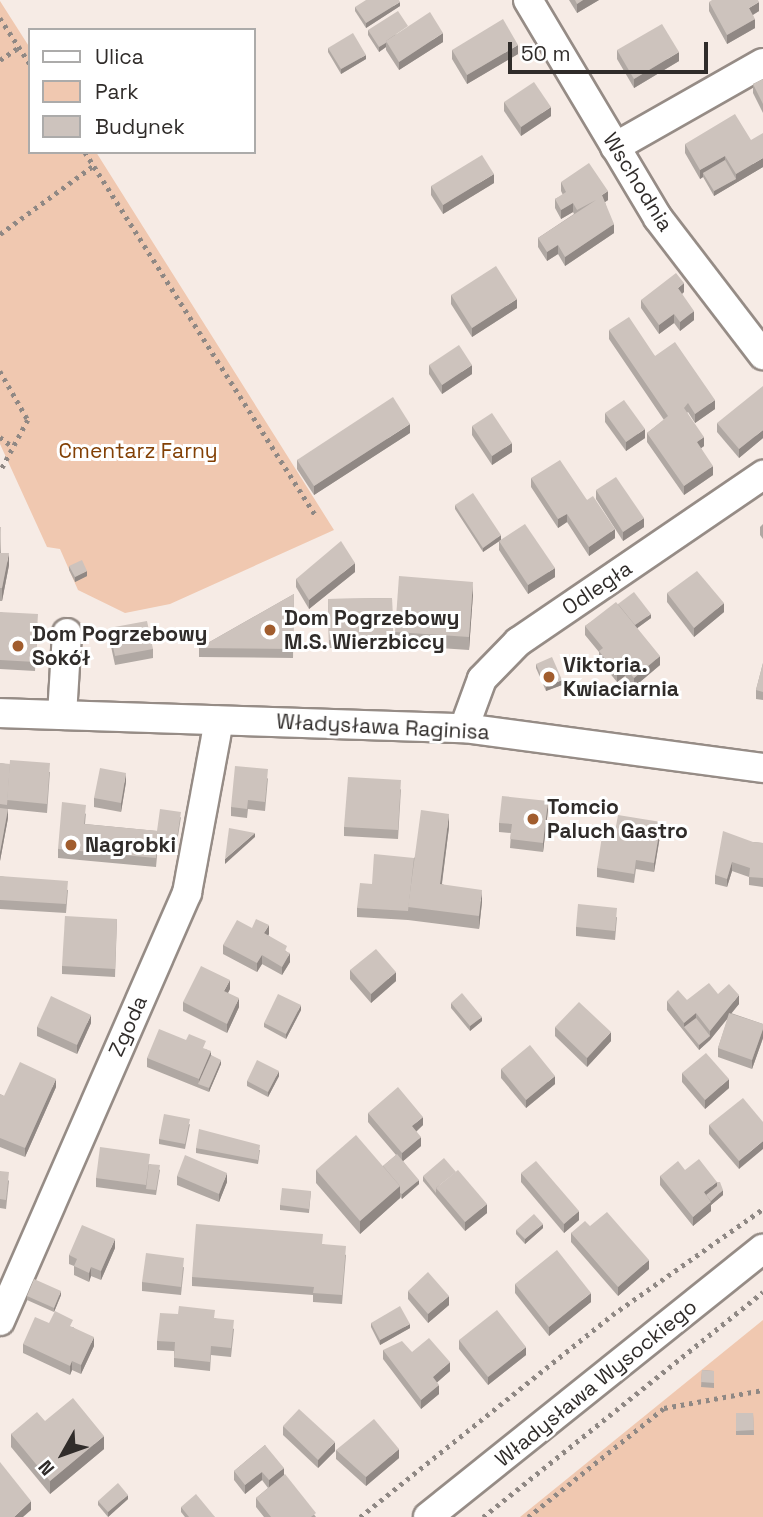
<!DOCTYPE html>
<meta charset="utf-8">
<style>
body{margin:0}
#map{position:relative;width:763px;height:1517px;overflow:hidden;background:#f6ebe5;font-family:"Space Grotesk",sans-serif}
div>[style]{position:absolute}
.green>*{inset:0;background:#f0c8b0}
.path>*{height:4.5px;margin-top:-2.25px;transform-origin:0;background:repeating-linear-gradient(90deg,#8f8884 0 3.5px,transparent 0 8.5px)}
.roads{filter:drop-shadow(2px 0 #968c86) drop-shadow(-2px 0 #968c86) drop-shadow(0 2px #968c86) drop-shadow(0 -2px #968c86)}
.minor>*{height:28px;margin:-14px;padding:0 14px;transform-origin:14px;border-radius:14px;background:#fff}
.wall>*{inset:0;background:#b0a8a3}
.shaded-wall>*{inset:0;background:#908884}
.building>*{inset:0;background:#cdc3bd}
.dots>*{width:19px;height:19px;translate:-50% -50%;box-sizing:border-box;border:4px solid #fff;border-radius:50%}
span{translate:-50% -50%;white-space:nowrap;text-align:center;line-height:1.15;-webkit-text-stroke:6px #fff;paint-order:stroke}
.street-label{font-size:21px;color:#302c2a}
.park-label{font-size:21px;color:#834005}
.poi-label{font-size:21px;color:#302c2a;font-weight:700}
.left{translate:0 -50%;text-align:left}
.legend{position:absolute;left:28px;top:28px;width:228px;height:126px;box-sizing:border-box;background:#fff;border:2px solid #acabaa;margin:0;padding:9px 12px;list-style:none;font-size:21px;color:#302c2a}
.legend li{display:flex;align-items:center;gap:14px;height:35px}
.legend b{width:35px;border:2px solid #acabaa}
.north{position:absolute;left:28px;top:1419px;width:70px;height:70px;-webkit-text-stroke:5px #fff;paint-order:stroke;rotate:230deg;font-size:19px;font-weight:700;line-height:28px;text-align:center;color:#302c2a}
.north::after{content:'';display:block;margin:auto;width:24px;height:32px;background:#302c2a;clip-path:polygon(50% 0,100% 100%,50% 72%,0 100%)}
.scale{position:absolute;left:508px;top:42px;width:200px;height:32px;box-sizing:border-box;border:4px solid #302c2a;border-top:0;padding-left:9px;font-size:21px;line-height:24px;white-space:nowrap;color:#302c2a;-webkit-text-stroke:5px #fff;paint-order:stroke}
</style>
<div id="map">
<div class="green">
<div style="clip-path:polygon(0 1px,30px 48px,30px 152px,96px 152px,334px 530px,170px 604px,125px 613px,78px 590px,60px 549px,47px 547px,0 444px)"></div>
<div style="clip-path:polygon(763px 1320px,763px 1517px,520px 1517px)"></div>
</div>
<div class="path">
<div style="left:0;top:18px;width:55px;rotate:56.9deg"></div>
<div style="left:0;top:60px;width:23px;rotate:-34deg"></div>
<div style="left:85px;top:152px;width:432px;rotate:57.6deg"></div>
<div style="left:0;top:234px;width:115px;rotate:-36.2deg"></div>
<div style="left:0;top:371px;width:56px;rotate:60.3deg"></div>
<div style="left:28px;top:420px;width:59px;rotate:118.3deg"></div>
<div style="left:0;top:437px;width:16px;rotate:38deg"></div>
<div style="left:360px;top:1517px;width:323px;rotate:-38.7deg"></div>
<div style="left:612px;top:1315px;width:184px;rotate:-35.1deg"></div>
<div style="left:483px;top:1517px;width:359px;rotate:-38.8deg"></div>
<div style="left:528px;top:1517px;width:174px;rotate:-38.7deg"></div>
<div style="left:664px;top:1408px;width:101px;rotate:-10.3deg"></div>
</div>
<div class="roads">
<div class="minor">
<div style="left:528px;top:0;width:254px;rotate:59.2deg"></div>
<div style="left:658px;top:218px;width:173px;rotate:52.5deg"></div>
<div style="left:615px;top:147px;width:170px;rotate:-29.6deg"></div>
<div style="left:0;top:713px;width:464px;rotate:1.9deg"></div>
<div style="left:464px;top:728px;width:302px;rotate:7.6deg"></div>
<div style="left:62px;top:715px;width:82px;rotate:-86.5deg"></div>
<div style="left:464px;top:728px;width:52px;rotate:-69.8deg"></div>
<div style="left:482px;top:679px;width:52px;rotate:-45.8deg"></div>
<div style="left:518px;top:642px;width:297px;rotate:-34.3deg"></div>
<div style="left:0;top:1321px;width:467px;rotate:-66.4deg"></div>
<div style="left:187px;top:893px;width:175px;rotate:-79.5deg"></div>
<div style="left:428px;top:1517px;width:429px;rotate:-38.7deg"></div>
</div>
</div>
<div class="wall">
<div style="clip-path:polygon(569px 0,599px 0,577px 13px)"></div>
<div style="clip-path:polygon(709px 2px,759px 11px,753px 15px,755px 28px,727px 44px,709px 11px)"></div>
<div style="clip-path:polygon(400px 6px,366px 28px,355px 11px,355px 7px)"></div>
<div style="clip-path:polygon(368px 30px,443px 42px,399px 70px,386px 50px,386px 47px,379px 52px,368px 35px)"></div>
<div style="clip-path:polygon(328px 48px,366px 59px,341px 74px,328px 52px)"></div>
<div style="clip-path:polygon(452px 50px,518px 54px,467px 84px,452px 59px)"></div>
<div style="clip-path:polygon(617px 50px,679px 61px,634px 88px,617px 59px)"></div>
<div style="clip-path:polygon(763px 79px,763px 113px,753px 93px,753px 84px)"></div>
<div style="clip-path:polygon(504px 102px,551px 116px,521px 136px,504px 111px)"></div>
<div style="clip-path:polygon(685px 144px,763px 167px,714px 196px,703px 177px,700px 179px,685px 153px)"></div>
<div style="clip-path:polygon(561px 182px,608px 200px,605px 202px,614px 233px,565px 266px,558px 254px,547px 261px,538px 247px,538px 238px,574px 214px,573px 212px,561px 219px,555px 208px,555px 199px,563px 195px,561px 191px)"></div>
<div style="clip-path:polygon(494px 183px,443px 214px,431px 195px,431px 186px)"></div>
<div style="clip-path:polygon(684px 292px,682px 294px,694px 320px,680px 331px,674px 323px,659px 334px,641px 308px,641px 300px)"></div>
<div style="clip-path:polygon(451px 295px,517px 308px,472px 337px,451px 304px)"></div>
<div style="clip-path:polygon(609px 330px,655px 356px,715px 409px,695px 423px,688px 412px,687px 413px,704px 446px,701px 448px,713px 475px,684px 495px,647px 442px,647px 433px,664px 420px,609px 339px)"></div>
<div style="clip-path:polygon(429px 365px,472px 374px,442px 394px,429px 374px)"></div>
<div style="clip-path:polygon(605px 413px,645px 438px,626px 451px,605px 422px)"></div>
<div style="clip-path:polygon(717px 423px,763px 438px,739px 458px,717px 432px)"></div>
<div style="clip-path:polygon(472px 426px,512px 452px,492px 465px,472px 435px)"></div>
<div style="clip-path:polygon(410px 433px,314px 495px,297px 469px,297px 460px)"></div>
<div style="clip-path:polygon(531px 478px,587px 500px,615px 538px,589px 556px,567px 522px,558px 528px,531px 487px)"></div>
<div style="clip-path:polygon(596px 490px,644px 527px,623px 541px,596px 499px)"></div>
<div style="clip-path:polygon(455px 505px,501px 540px,555px 577px,528px 594px,499px 550px,499px 541px,483px 552px,455px 509px)"></div>
<div style="clip-path:polygon(763px 524px,763px 539px,760px 535px,760px 527px)"></div>
<div style="clip-path:polygon(0 527px,1px 553px,9px 565px,2px 601px,0 601px)"></div>
<div style="clip-path:polygon(69px 566px,87px 576px,75px 582px,69px 570px)"></div>
<div style="clip-path:polygon(355px 572px,309px 609px,296px 587px,296px 579px)"></div>
<div style="clip-path:polygon(667px 593px,724px 612px,694px 637px,667px 602px)"></div>
<div style="clip-path:polygon(294px 594px,293px 658px,199px 657px,199px 648px)"></div>
<div style="clip-path:polygon(473px 594px,469px 650px,395px 645px,395px 632px)"></div>
<div style="clip-path:polygon(392px 598px,393px 647px,329px 648px,328px 599px)"></div>
<div style="clip-path:polygon(618px 604px,651px 618px,637px 628px,660px 665px,634px 687px,625px 676px,617px 682px,599px 660px,599px 652px,585px 635px,585px 626px)"></div>
<div style="clip-path:polygon(0 612px,38px 623px,35px 671px,0 669px)"></div>
<div style="clip-path:polygon(109px 628px,153px 649px,153px 658px,115px 665px,109px 637px)"></div>
<div style="clip-path:polygon(763px 663px,763px 700px,756px 699px,756px 690px)"></div>
<div style="clip-path:polygon(536px 664px,562px 685px,546px 691px,536px 668px)"></div>
<div style="clip-path:polygon(0 763px,50px 772px,47px 813px,8px 809px,8px 818px,0 861px)"></div>
<div style="clip-path:polygon(268px 778px,265px 811px,248px 809px,247px 818px,231px 816px,231px 807px)"></div>
<div style="clip-path:polygon(126px 782px,121px 812px,94px 807px,94px 798px)"></div>
<div style="clip-path:polygon(401px 789px,398px 839px,344px 836px,344px 827px)"></div>
<div style="clip-path:polygon(548px 810px,543px 852px,510px 848px,511px 833px,499px 832px,499px 823px)"></div>
<div style="clip-path:polygon(86px 813px,85px 824px,157px 831px,181px 817px,176px 849px,158px 846px,156px 867px,58px 858px,58px 849px)"></div>
<div style="clip-path:polygon(449px 827px,442px 884px,482px 902px,479px 929px,408px 920px,357px 917px,357px 908px,372px 884px,414px 858px)"></div>
<div style="clip-path:polygon(661px 830px,654px 872px,636px 869px,634px 883px,597px 877px,597px 868px,615px 832px)"></div>
<div style="clip-path:polygon(753px 842px,763px 843px,763px 887px,749px 885px,749px 877px,732px 871px,727px 887px,715px 884px,715px 875px)"></div>
<div style="clip-path:polygon(0 876px,68px 890px,66px 913px,0 909px)"></div>
<div style="clip-path:polygon(617px 917px,615px 940px,576px 936px,576px 927px)"></div>
<div style="clip-path:polygon(117px 919px,115px 977px,62px 974px,62px 966px)"></div>
<div style="clip-path:polygon(252px 928px,269px 934px,268px 935px,287px 952px,290px 962px,282px 975px,262px 964px,257px 972px,223px 954px,223px 945px)"></div>
<div style="clip-path:polygon(350px 970px,396px 981px,371px 1003px,350px 979px)"></div>
<div style="clip-path:polygon(230px 989px,228px 993px,239px 1007px,227px 1033px,183px 1011px,183px 1002px)"></div>
<div style="clip-path:polygon(718px 994px,739px 1004px,731px 1013px,763px 1024px,763px 1038px,752px 1069px,718px 1057px,718px 1048px,728px 1018px,710px 1040px,699px 1050px,667px 1010px,667px 1001px,687px 1000px)"></div>
<div style="clip-path:polygon(451px 1003px,482px 1021px,470px 1031px,451px 1008px)"></div>
<div style="clip-path:polygon(301px 1010px,286px 1039px,264px 1027px,264px 1023px)"></div>
<div style="clip-path:polygon(91px 1023px,77px 1054px,37px 1036px,37px 1027px)"></div>
<div style="clip-path:polygon(555px 1027px,611px 1041px,587px 1067px,555px 1036px)"></div>
<div style="clip-path:polygon(206px 1049px,211px 1055px,221px 1064px,209px 1092px,147px 1067px,147px 1058px)"></div>
<div style="clip-path:polygon(501px 1069px,555px 1084px,526px 1108px,501px 1078px)"></div>
<div style="clip-path:polygon(682px 1073px,729px 1088px,705px 1109px,682px 1082px)"></div>
<div style="clip-path:polygon(279px 1076px,268px 1097px,247px 1086px,247px 1081px)"></div>
<div style="clip-path:polygon(56px 1087px,25px 1157px,0 1147px,0 1094px,4px 1096px)"></div>
<div style="clip-path:polygon(368px 1113px,423px 1125px,416px 1132px,421px 1146px,403px 1161px,419px 1184px,402px 1199px,400px 1197px,400px 1198px,360px 1234px,316px 1183px,316px 1170px,383px 1166px,396px 1155px,368px 1122px)"></div>
<div style="clip-path:polygon(763px 1122px,739px 1169px,709px 1134px,709px 1125px)"></div>
<div style="clip-path:polygon(190px 1124px,185px 1149px,159px 1144px,159px 1139px)"></div>
<div style="clip-path:polygon(196px 1148px,260px 1150px,258px 1164px,196px 1153px)"></div>
<div style="clip-path:polygon(150px 1164px,160px 1170px,156px 1195px,96px 1187px,96px 1178px)"></div>
<div style="clip-path:polygon(685px 1170px,723px 1195px,711px 1205px,711px 1211px,693px 1226px,660px 1185px,660px 1176px)"></div>
<div style="clip-path:polygon(0 1171px,9px 1181px,6px 1209px,0 1208px)"></div>
<div style="clip-path:polygon(521px 1173px,579px 1220px,564px 1233px,521px 1182px)"></div>
<div style="clip-path:polygon(177px 1176px,227px 1182px,219px 1202px,177px 1185px)"></div>
<div style="clip-path:polygon(423px 1176px,487px 1213px,465px 1231px,423px 1181px)"></div>
<div style="clip-path:polygon(311px 1191px,309px 1213px,280px 1210px,280px 1205px)"></div>
<div style="clip-path:polygon(590px 1226px,649px 1269px,618px 1296px,571px 1242px,571px 1233px)"></div>
<div style="clip-path:polygon(543px 1228px,525px 1244px,516px 1234px,516px 1230px)"></div>
<div style="clip-path:polygon(323px 1244px,346px 1255px,342px 1304px,313px 1302px,313px 1295px,192px 1286px,192px 1277px)"></div>
<div style="clip-path:polygon(115px 1248px,101px 1280px,91px 1276px,89px 1282px,74px 1275px,74px 1266px,69px 1264px,69px 1255px)"></div>
<div style="clip-path:polygon(184px 1267px,181px 1295px,142px 1291px,142px 1282px)"></div>
<div style="clip-path:polygon(515px 1284px,591px 1302px,549px 1336px,515px 1293px)"></div>
<div style="clip-path:polygon(408px 1291px,449px 1305px,428px 1323px,408px 1299px)"></div>
<div style="clip-path:polygon(61px 1295px,54px 1312px,27px 1300px,27px 1296px)"></div>
<div style="clip-path:polygon(215px 1318px,234px 1329px,231px 1357px,211px 1355px,210px 1371px,174px 1367px,174px 1351px,157px 1350px,157px 1341px)"></div>
<div style="clip-path:polygon(371px 1323px,410px 1328px,380px 1345px,371px 1327px)"></div>
<div style="clip-path:polygon(73px 1327px,94px 1346px,81px 1374px,72px 1370px,70px 1375px,23px 1353px,23px 1344px)"></div>
<div style="clip-path:polygon(459px 1340px,526px 1355px,488px 1385px,459px 1349px)"></div>
<div style="clip-path:polygon(383px 1350px,412px 1352px,450px 1371px,437px 1382px,439px 1394px,421px 1409px,383px 1359px)"></div>
<div style="clip-path:polygon(702px 1370px,714px 1371px,714px 1388px,701px 1387px)"></div>
<div style="clip-path:polygon(736px 1413px,753px 1413px,754px 1435px,736px 1435px)"></div>
<div style="clip-path:polygon(45px 1421px,104px 1449px,50px 1494px,11px 1447px,11px 1434px)"></div>
<div style="clip-path:polygon(283px 1426px,335px 1451px,318px 1468px,283px 1435px)"></div>
<div style="clip-path:polygon(265px 1445px,284px 1475px,316px 1517px,264px 1517px,256px 1507px,256px 1498px,268px 1488px,262px 1480px,245px 1494px,234px 1480px,234px 1471px)"></div>
<div style="clip-path:polygon(336px 1450px,399px 1458px,366px 1486px,336px 1459px)"></div>
<div style="clip-path:polygon(128px 1499px,108px 1517px,98px 1505px,98px 1501px)"></div>
<div style="clip-path:polygon(181px 1507px,215px 1517px,185px 1517px,181px 1512px)"></div>
</div>
<div class="shaded-wall">
<div style="clip-path:polygon(583px 0,599px 0,577px 13px,577px 4px)"></div>
<div style="clip-path:polygon(400px 2px,400px 6px,366px 28px,366px 23px)"></div>
<div style="clip-path:polygon(759px 2px,759px 11px,749px 17px,749px 8px)"></div>
<div style="clip-path:polygon(755px 19px,755px 28px,727px 44px,727px 35px)"></div>
<div style="clip-path:polygon(443px 33px,443px 42px,399px 70px,399px 62px)"></div>
<div style="clip-path:polygon(386px 43px,386px 47px,379px 52px,379px 47px)"></div>
<div style="clip-path:polygon(518px 45px,518px 54px,467px 84px,467px 75px)"></div>
<div style="clip-path:polygon(679px 52px,679px 61px,634px 88px,634px 79px)"></div>
<div style="clip-path:polygon(366px 55px,366px 59px,341px 74px,341px 69px)"></div>
<div style="clip-path:polygon(551px 107px,551px 116px,521px 136px,521px 127px)"></div>
<div style="clip-path:polygon(725px 156px,725px 165px,703px 173px,703px 177px,700px 179px,700px 170px)"></div>
<div style="clip-path:polygon(763px 158px,763px 167px,714px 196px,714px 191px,736px 179px,736px 174px)"></div>
<div style="clip-path:polygon(494px 174px,494px 183px,443px 214px,443px 205px)"></div>
<div style="clip-path:polygon(608px 191px,608px 200px,602px 204px,602px 195px)"></div>
<div style="clip-path:polygon(573px 203px,573px 212px,561px 219px,561px 210px)"></div>
<div style="clip-path:polygon(614px 224px,614px 233px,565px 266px,565px 257px)"></div>
<div style="clip-path:polygon(558px 245px,558px 254px,547px 261px,547px 252px)"></div>
<div style="clip-path:polygon(684px 283px,684px 292px,678px 297px,678px 288px)"></div>
<div style="clip-path:polygon(517px 299px,517px 308px,472px 337px,472px 328px)"></div>
<div style="clip-path:polygon(694px 311px,694px 320px,680px 331px,680px 322px)"></div>
<div style="clip-path:polygon(674px 314px,674px 323px,659px 334px,659px 325px)"></div>
<div style="clip-path:polygon(472px 365px,472px 374px,442px 394px,442px 385px)"></div>
<div style="clip-path:polygon(715px 400px,715px 409px,695px 423px,695px 414px)"></div>
<div style="clip-path:polygon(410px 424px,410px 433px,314px 495px,314px 486px)"></div>
<div style="clip-path:polygon(645px 429px,645px 438px,626px 451px,626px 442px)"></div>
<div style="clip-path:polygon(763px 430px,763px 438px,739px 458px,739px 449px)"></div>
<div style="clip-path:polygon(704px 437px,704px 446px,697px 451px,697px 442px)"></div>
<div style="clip-path:polygon(512px 443px,512px 452px,492px 465px,492px 456px)"></div>
<div style="clip-path:polygon(713px 466px,713px 475px,684px 495px,684px 486px)"></div>
<div style="clip-path:polygon(567px 514px,567px 522px,558px 528px,558px 519px)"></div>
<div style="clip-path:polygon(644px 518px,644px 527px,623px 541px,623px 532px)"></div>
<div style="clip-path:polygon(615px 529px,615px 538px,589px 556px,589px 547px)"></div>
<div style="clip-path:polygon(501px 535px,501px 540px,483px 552px,483px 548px)"></div>
<div style="clip-path:polygon(9px 553px,9px 565px,2px 601px,2px 588px)"></div>
<div style="clip-path:polygon(355px 563px,355px 572px,309px 609px,309px 600px)"></div>
<div style="clip-path:polygon(555px 568px,555px 577px,528px 594px,528px 585px)"></div>
<div style="clip-path:polygon(87px 571px,87px 576px,75px 582px,75px 577px)"></div>
<div style="clip-path:polygon(473px 582px,473px 594px,469px 650px,469px 637px)"></div>
<div style="clip-path:polygon(724px 603px,724px 612px,694px 637px,694px 628px)"></div>
<div style="clip-path:polygon(651px 614px,651px 618px,632px 632px,632px 627px)"></div>
<div style="clip-path:polygon(660px 656px,660px 665px,634px 687px,634px 678px)"></div>
<div style="clip-path:polygon(625px 668px,625px 676px,617px 682px,617px 674px)"></div>
<div style="clip-path:polygon(562px 680px,562px 685px,546px 691px,546px 687px)"></div>
<div style="clip-path:polygon(126px 773px,126px 782px,121px 812px,121px 803px)"></div>
<div style="clip-path:polygon(548px 801px,548px 810px,543px 852px,543px 843px)"></div>
<div style="clip-path:polygon(8px 809px,8px 818px,0 861px,0 852px)"></div>
<div style="clip-path:polygon(449px 814px,449px 827px,440px 897px,440px 884px)"></div>
<div style="clip-path:polygon(661px 822px,661px 830px,654px 872px,654px 863px)"></div>
<div style="clip-path:polygon(255px 833px,255px 837px,225px 864px,225px 859px)"></div>
<div style="clip-path:polygon(732px 862px,732px 871px,727px 887px,727px 879px)"></div>
<div style="clip-path:polygon(482px 890px,482px 902px,479px 929px,479px 916px)"></div>
<div style="clip-path:polygon(269px 925px,269px 934px,264px 942px,264px 933px)"></div>
<div style="clip-path:polygon(290px 953px,290px 962px,282px 975px,282px 967px)"></div>
<div style="clip-path:polygon(262px 955px,262px 964px,257px 972px,257px 963px)"></div>
<div style="clip-path:polygon(396px 972px,396px 981px,371px 1003px,371px 994px)"></div>
<div style="clip-path:polygon(230px 980px,230px 989px,224px 1000px,224px 991px)"></div>
<div style="clip-path:polygon(739px 995px,739px 1004px,710px 1040px,710px 1031px)"></div>
<div style="clip-path:polygon(239px 998px,239px 1007px,227px 1033px,227px 1024px)"></div>
<div style="clip-path:polygon(301px 1005px,301px 1010px,286px 1039px,286px 1034px)"></div>
<div style="clip-path:polygon(696px 1013px,696px 1022px,684px 1027px,684px 1031px,684px 1023px)"></div>
<div style="clip-path:polygon(91px 1015px,91px 1023px,77px 1054px,77px 1045px)"></div>
<div style="clip-path:polygon(482px 1017px,482px 1021px,470px 1031px,470px 1026px)"></div>
<div style="clip-path:polygon(763px 1029px,763px 1038px,752px 1069px,752px 1060px)"></div>
<div style="clip-path:polygon(611px 1032px,611px 1041px,587px 1067px,587px 1058px)"></div>
<div style="clip-path:polygon(710px 1036px,710px 1040px,699px 1050px,699px 1045px)"></div>
<div style="clip-path:polygon(211px 1051px,211px 1060px,199px 1084px,199px 1079px)"></div>
<div style="clip-path:polygon(221px 1060px,221px 1064px,209px 1092px,209px 1088px)"></div>
<div style="clip-path:polygon(279px 1071px,279px 1076px,268px 1097px,268px 1092px)"></div>
<div style="clip-path:polygon(555px 1076px,555px 1084px,526px 1108px,526px 1100px)"></div>
<div style="clip-path:polygon(56px 1079px,56px 1087px,25px 1157px,25px 1148px)"></div>
<div style="clip-path:polygon(729px 1079px,729px 1088px,705px 1109px,705px 1100px)"></div>
<div style="clip-path:polygon(423px 1117px,423px 1125px,412px 1135px,412px 1126px)"></div>
<div style="clip-path:polygon(421px 1137px,421px 1146px,402px 1162px,402px 1153px)"></div>
<div style="clip-path:polygon(763px 1141px,763px 1149px,739px 1169px,739px 1161px)"></div>
<div style="clip-path:polygon(227px 1173px,227px 1182px,219px 1202px,219px 1194px)"></div>
<div style="clip-path:polygon(419px 1180px,419px 1184px,402px 1199px,402px 1194px)"></div>
<div style="clip-path:polygon(717px 1182px,717px 1191px,704px 1197px,704px 1192px)"></div>
<div style="clip-path:polygon(400px 1186px,400px 1198px,360px 1234px,360px 1221px)"></div>
<div style="clip-path:polygon(723px 1190px,723px 1195px,711px 1205px,711px 1211px,693px 1226px,693px 1217px)"></div>
<div style="clip-path:polygon(487px 1204px,487px 1213px,465px 1231px,465px 1222px)"></div>
<div style="clip-path:polygon(579px 1211px,579px 1220px,564px 1233px,564px 1224px)"></div>
<div style="clip-path:polygon(543px 1224px,543px 1228px,525px 1244px,525px 1239px)"></div>
<div style="clip-path:polygon(115px 1239px,115px 1248px,101px 1280px,101px 1271px)"></div>
<div style="clip-path:polygon(649px 1260px,649px 1269px,618px 1296px,618px 1287px)"></div>
<div style="clip-path:polygon(91px 1267px,91px 1276px,89px 1282px,89px 1273px)"></div>
<div style="clip-path:polygon(61px 1291px,61px 1295px,54px 1312px,54px 1308px)"></div>
<div style="clip-path:polygon(591px 1293px,591px 1302px,549px 1336px,549px 1327px)"></div>
<div style="clip-path:polygon(449px 1296px,449px 1305px,428px 1323px,428px 1314px)"></div>
<div style="clip-path:polygon(410px 1324px,410px 1328px,380px 1345px,380px 1340px)"></div>
<div style="clip-path:polygon(94px 1337px,94px 1346px,81px 1374px,81px 1365px)"></div>
<div style="clip-path:polygon(526px 1347px,526px 1355px,488px 1385px,488px 1377px)"></div>
<div style="clip-path:polygon(72px 1361px,72px 1370px,70px 1375px,70px 1366px)"></div>
<div style="clip-path:polygon(450px 1362px,450px 1371px,433px 1386px,433px 1377px)"></div>
<div style="clip-path:polygon(439px 1385px,439px 1394px,421px 1409px,421px 1400px)"></div>
<div style="clip-path:polygon(104px 1436px,104px 1449px,50px 1494px,50px 1481px)"></div>
<div style="clip-path:polygon(335px 1442px,335px 1451px,318px 1468px,318px 1460px)"></div>
<div style="clip-path:polygon(399px 1449px,399px 1458px,366px 1486px,366px 1477px)"></div>
<div style="clip-path:polygon(284px 1468px,284px 1477px,269px 1489px,269px 1480px)"></div>
<div style="clip-path:polygon(262px 1472px,262px 1480px,245px 1494px,245px 1485px)"></div>
<div style="clip-path:polygon(128px 1495px,128px 1499px,108px 1517px,108px 1512px)"></div>
<div style="clip-path:polygon(31px 1501px,31px 1510px,23px 1517px,14px 1517px)"></div>
</div>
<div class="building">
<div style="clip-path:polygon(366px 0,399px 0,400px 2px,366px 23px,355px 7px)"></div>
<div style="clip-path:polygon(575px 0,583px 0,577px 4px)"></div>
<div style="clip-path:polygon(712px 0,758px 0,759px 2px,749px 8px,755px 19px,727px 35px,709px 2px)"></div>
<div style="clip-path:polygon(398px 11px,408px 26px,386px 41px,387px 42px,379px 47px,368px 30px)"></div>
<div style="clip-path:polygon(430px 12px,443px 33px,399px 62px,386px 41px)"></div>
<div style="clip-path:polygon(503px 19px,518px 45px,467px 75px,452px 50px)"></div>
<div style="clip-path:polygon(662px 24px,679px 52px,634px 79px,617px 50px)"></div>
<div style="clip-path:polygon(353px 33px,366px 55px,341px 69px,328px 48px)"></div>
<div style="clip-path:polygon(763px 79px,763px 104px,753px 84px)"></div>
<div style="clip-path:polygon(534px 82px,551px 107px,521px 127px,504px 102px)"></div>
<div style="clip-path:polygon(735px 114px,751px 140px,763px 133px,763px 158px,736px 174px,725px 156px,700px 170px,685px 144px)"></div>
<div style="clip-path:polygon(482px 155px,494px 174px,443px 205px,431px 186px)"></div>
<div style="clip-path:polygon(725px 160px,736px 179px,714px 191px,703px 173px)"></div>
<div style="clip-path:polygon(589px 163px,608px 191px,602px 195px,614px 224px,565px 257px,558px 245px,547px 252px,538px 238px,596px 200px,577px 210px,573px 203px,561px 210px,555px 199px,566px 192px,561px 182px)"></div>
<div style="clip-path:polygon(496px 266px,517px 299px,472px 328px,451px 295px)"></div>
<div style="clip-path:polygon(676px 273px,684px 283px,678px 288px,694px 311px,680px 322px,674px 314px,659px 325px,641px 300px)"></div>
<div style="clip-path:polygon(629px 317px,655px 356px,675px 342px,715px 400px,695px 414px,688px 403px,684px 408px,704px 437px,697px 442px,713px 466px,684px 486px,647px 433px,668px 416px,609px 330px)"></div>
<div style="clip-path:polygon(459px 345px,472px 365px,442px 385px,429px 365px)"></div>
<div style="clip-path:polygon(763px 386px,763px 430px,739px 449px,717px 423px)"></div>
<div style="clip-path:polygon(393px 397px,410px 424px,314px 486px,297px 460px)"></div>
<div style="clip-path:polygon(624px 400px,645px 429px,626px 442px,605px 413px)"></div>
<div style="clip-path:polygon(492px 413px,512px 443px,492px 456px,472px 426px)"></div>
<div style="clip-path:polygon(560px 460px,587px 500px,593px 496px,615px 529px,589px 547px,567px 514px,558px 519px,531px 478px)"></div>
<div style="clip-path:polygon(616px 477px,644px 518px,623px 532px,596px 490px)"></div>
<div style="clip-path:polygon(473px 493px,501px 535px,483px 548px,455px 505px)"></div>
<div style="clip-path:polygon(525px 524px,555px 568px,528px 585px,499px 541px)"></div>
<div style="clip-path:polygon(0 527px,1px 527px,0 553px,9px 553px,2px 588px,0 588px)"></div>
<div style="clip-path:polygon(341px 541px,355px 563px,309px 600px,296px 579px)"></div>
<div style="clip-path:polygon(82px 560px,87px 571px,75px 577px,69px 566px)"></div>
<div style="clip-path:polygon(697px 571px,724px 603px,694px 628px,667px 593px)"></div>
<div style="clip-path:polygon(399px 576px,473px 582px,469px 637px,395px 632px)"></div>
<div style="clip-path:polygon(634px 592px,651px 614px,635px 625px,618px 604px)"></div>
<div style="clip-path:polygon(294px 594px,293px 649px,199px 648px)"></div>
<div style="clip-path:polygon(392px 598px,393px 638px,329px 640px,328px 599px)"></div>
<div style="clip-path:polygon(616px 602px,660px 656px,634px 678px,625px 668px,617px 674px,599px 651px,603px 648px,585px 626px)"></div>
<div style="clip-path:polygon(0 612px,38px 614px,35px 662px,0 660px)"></div>
<div style="clip-path:polygon(147px 621px,153px 649px,115px 656px,109px 628px)"></div>
<div style="clip-path:polygon(552px 657px,562px 680px,546px 687px,536px 664px)"></div>
<div style="clip-path:polygon(763px 663px,763px 692px,756px 690px)"></div>
<div style="clip-path:polygon(10px 760px,50px 763px,47px 804px,7px 800px)"></div>
<div style="clip-path:polygon(0 763px,10px 764px,7px 805px,0 804px)"></div>
<div style="clip-path:polygon(235px 766px,268px 769px,265px 802px,248px 800px,247px 809px,231px 807px)"></div>
<div style="clip-path:polygon(100px 768px,126px 773px,121px 803px,94px 798px)"></div>
<div style="clip-path:polygon(348px 777px,401px 780px,398px 830px,344px 827px)"></div>
<div style="clip-path:polygon(502px 796px,548px 801px,543px 843px,510px 839px,512px 824px,499px 823px)"></div>
<div style="clip-path:polygon(62px 802px,86px 805px,84px 824px,158px 831px,156px 858px,58px 849px)"></div>
<div style="clip-path:polygon(0 808px,8px 809px,0 852px)"></div>
<div style="clip-path:polygon(160px 809px,181px 812px,176px 845px,158px 842px,158px 831px,157px 831px)"></div>
<div style="clip-path:polygon(421px 810px,449px 814px,440px 884px,482px 890px,479px 916px,408px 907px)"></div>
<div style="clip-path:polygon(618px 815px,661px 822px,654px 863px,636px 860px,634px 874px,597px 868px,603px 830px,615px 832px)"></div>
<div style="clip-path:polygon(229px 828px,255px 833px,225px 859px)"></div>
<div style="clip-path:polygon(723px 831px,753px 842px,763px 843px,763px 878px,749px 877px,750px 868px,732px 862px,727px 879px,715px 875px)"></div>
<div style="clip-path:polygon(374px 854px,414px 858px,408px 911px,357px 908px,360px 883px,372px 884px)"></div>
<div style="clip-path:polygon(0 876px,68px 881px,66px 904px,0 900px)"></div>
<div style="clip-path:polygon(578px 904px,617px 908px,615px 931px,576px 927px)"></div>
<div style="clip-path:polygon(65px 916px,117px 919px,115px 969px,62px 966px)"></div>
<div style="clip-path:polygon(256px 919px,269px 925px,264px 933px,287px 946px,285px 951px,290px 953px,282px 967px,262px 955px,257px 963px,223px 945px,237px 920px,252px 928px)"></div>
<div style="clip-path:polygon(376px 949px,396px 972px,371px 994px,350px 970px)"></div>
<div style="clip-path:polygon(201px 966px,230px 980px,224px 991px,239px 998px,227px 1024px,183px 1002px)"></div>
<div style="clip-path:polygon(709px 983px,718px 994px,729px 984px,739px 995px,710px 1031px,696px 1013px,684px 1023px,667px 1001px,678px 990px,687px 1000px)"></div>
<div style="clip-path:polygon(462px 993px,482px 1017px,470px 1026px,451px 1003px)"></div>
<div style="clip-path:polygon(278px 994px,301px 1005px,286px 1034px,264px 1023px)"></div>
<div style="clip-path:polygon(51px 996px,91px 1015px,77px 1045px,37px 1027px)"></div>
<div style="clip-path:polygon(579px 1002px,611px 1032px,587px 1058px,555px 1027px)"></div>
<div style="clip-path:polygon(729px 1013px,763px 1024px,763px 1029px,752px 1060px,718px 1048px)"></div>
<div style="clip-path:polygon(696px 1018px,710px 1036px,699px 1045px,684px 1027px)"></div>
<div style="clip-path:polygon(159px 1029px,186px 1040px,189px 1034px,206px 1041px,203px 1048px,211px 1051px,199px 1079px,147px 1058px)"></div>
<div style="clip-path:polygon(530px 1045px,555px 1076px,526px 1100px,501px 1069px)"></div>
<div style="clip-path:polygon(706px 1053px,729px 1079px,705px 1100px,682px 1073px)"></div>
<div style="clip-path:polygon(211px 1055px,221px 1060px,209px 1088px,198px 1084px)"></div>
<div style="clip-path:polygon(257px 1060px,279px 1071px,268px 1092px,247px 1081px)"></div>
<div style="clip-path:polygon(20px 1062px,56px 1079px,25px 1148px,0 1138px,0 1094px,4px 1096px)"></div>
<div style="clip-path:polygon(398px 1087px,423px 1117px,412px 1126px,421px 1137px,402px 1153px,368px 1113px)"></div>
<div style="clip-path:polygon(743px 1098px,763px 1122px,763px 1141px,739px 1161px,709px 1125px)"></div>
<div style="clip-path:polygon(164px 1114px,190px 1119px,185px 1144px,159px 1139px)"></div>
<div style="clip-path:polygon(199px 1129px,260px 1145px,258px 1160px,196px 1148px)"></div>
<div style="clip-path:polygon(356px 1135px,400px 1186px,360px 1221px,316px 1170px)"></div>
<div style="clip-path:polygon(100px 1147px,150px 1154px,146px 1185px,96px 1178px)"></div>
<div style="clip-path:polygon(397px 1154px,419px 1180px,402px 1194px,400px 1193px,400px 1186px,383px 1166px)"></div>
<div style="clip-path:polygon(185px 1155px,227px 1173px,219px 1194px,177px 1176px)"></div>
<div style="clip-path:polygon(444px 1158px,456px 1172px,436px 1188px,436px 1193px,423px 1176px)"></div>
<div style="clip-path:polygon(699px 1159px,717px 1182px,704px 1192px,711px 1202px,693px 1217px,660px 1176px,678px 1161px,685px 1170px)"></div>
<div style="clip-path:polygon(536px 1161px,579px 1211px,564px 1224px,521px 1173px)"></div>
<div style="clip-path:polygon(149px 1164px,160px 1165px,156px 1190px,146px 1189px)"></div>
<div style="clip-path:polygon(458px 1170px,487px 1204px,465px 1222px,436px 1188px)"></div>
<div style="clip-path:polygon(0 1171px,9px 1172px,6px 1200px,0 1199px)"></div>
<div style="clip-path:polygon(717px 1182px,720px 1182px,723px 1190px,711px 1201px,706px 1195px,717px 1186px)"></div>
<div style="clip-path:polygon(282px 1188px,311px 1191px,309px 1209px,280px 1205px)"></div>
<div style="clip-path:polygon(607px 1212px,649px 1260px,618px 1287px,571px 1233px,585px 1221px,590px 1226px)"></div>
<div style="clip-path:polygon(534px 1214px,543px 1224px,525px 1239px,516px 1230px)"></div>
<div style="clip-path:polygon(196px 1224px,323px 1234px,322px 1244px,346px 1246px,342px 1295px,313px 1293px,314px 1287px,192px 1277px)"></div>
<div style="clip-path:polygon(82px 1225px,115px 1239px,101px 1271px,91px 1267px,89px 1273px,74px 1266px,77px 1259px,69px 1255px)"></div>
<div style="clip-path:polygon(557px 1250px,591px 1293px,549px 1327px,515px 1284px)"></div>
<div style="clip-path:polygon(146px 1253px,184px 1258px,181px 1287px,142px 1282px)"></div>
<div style="clip-path:polygon(428px 1272px,449px 1296px,428px 1314px,408px 1291px)"></div>
<div style="clip-path:polygon(34px 1279px,61px 1291px,54px 1308px,27px 1296px)"></div>
<div style="clip-path:polygon(179px 1306px,215px 1310px,214px 1318px,234px 1320px,231px 1348px,211px 1346px,210px 1362px,174px 1358px,175px 1342px,157px 1341px,160px 1313px,178px 1314px)"></div>
<div style="clip-path:polygon(400px 1306px,410px 1324px,380px 1340px,371px 1323px)"></div>
<div style="clip-path:polygon(497px 1310px,526px 1347px,488px 1377px,459px 1340px)"></div>
<div style="clip-path:polygon(55px 1311px,73px 1320px,70px 1326px,94px 1337px,81px 1365px,72px 1361px,70px 1366px,23px 1344px,35px 1317px,49px 1323px)"></div>
<div style="clip-path:polygon(429px 1338px,450px 1362px,433px 1377px,439px 1385px,421px 1400px,383px 1350px,402px 1341px,412px 1352px)"></div>
<div style="clip-path:polygon(702px 1370px,714px 1371px,714px 1383px,701px 1382px)"></div>
<div style="clip-path:polygon(73px 1398px,104px 1436px,50px 1481px,11px 1434px,37px 1412px,45px 1421px)"></div>
<div style="clip-path:polygon(299px 1409px,335px 1442px,318px 1460px,283px 1426px)"></div>
<div style="clip-path:polygon(736px 1413px,753px 1413px,754px 1430px,736px 1431px)"></div>
<div style="clip-path:polygon(374px 1419px,399px 1449px,366px 1477px,336px 1450px)"></div>
<div style="clip-path:polygon(265px 1445px,284px 1468px,269px 1480px,262px 1472px,245px 1485px,234px 1471px)"></div>
<div style="clip-path:polygon(0 1462px,31px 1501px,14px 1517px,0 1517px)"></div>
<div style="clip-path:polygon(285px 1474px,316px 1513px,311px 1517px,271px 1517px,256px 1498px)"></div>
<div style="clip-path:polygon(118px 1483px,128px 1495px,108px 1512px,98px 1501px)"></div>
<div style="clip-path:polygon(196px 1494px,215px 1517px,189px 1517px,181px 1507px)"></div>
</div>
<div class="dots">
<div style="left:270px;top:630px;background:#a15d2e"></div>
<div style="left:18px;top:646px;background:#a15d2e"></div>
<div style="left:549px;top:677px;background:#a15d2e"></div>
<div style="left:533px;top:819px;background:#a15d2e"></div>
<div style="left:71px;top:845px;background:#a15d2e"></div>
</div>
<div class="street-label">
<span style="left:638px;top:182px;rotate:58deg">Wschodnia</span>
<span style="left:597px;top:588px;rotate:-34deg">Odległa</span>
<span style="left:383px;top:727px;rotate:3deg">Władysława Raginisa</span>
<span style="left:128px;top:1026px;rotate:-66deg">Zgoda</span>
<span style="left:596px;top:1383px;rotate:-39deg">Władysława Wysockiego</span>
</div>
<div class="park-label">
<span style="left:138px;top:451px">Cmentarz Farny</span>
</div>
<div class="poi-label">
<span class="left" style="left:284px;top:630px">Dom Pogrzebowy<br>M.S. Wierzbiccy</span>
<span class="left" style="left:32px;top:646px">Dom Pogrzebowy<br>Sokół</span>
<span class="left" style="left:563px;top:677px">Viktoria.<br>Kwiaciarnia</span>
<span class="left" style="left:547px;top:819px">Tomcio<br>Paluch Gastro</span>
<span class="left" style="left:85px;top:845px">Nagrobki</span>
</div>
<ul class="legend">
<li><b style="height:9px;background:#fff"></b>Ulica</li>
<li><b style="height:19px;background:#f0c8b0"></b>Park</li>
<li><b style="height:19px;background:#cdc3bd"></b>Budynek</li>
</ul>
<div class="north">N</div>
<div class="scale">50 m</div>
</div>
